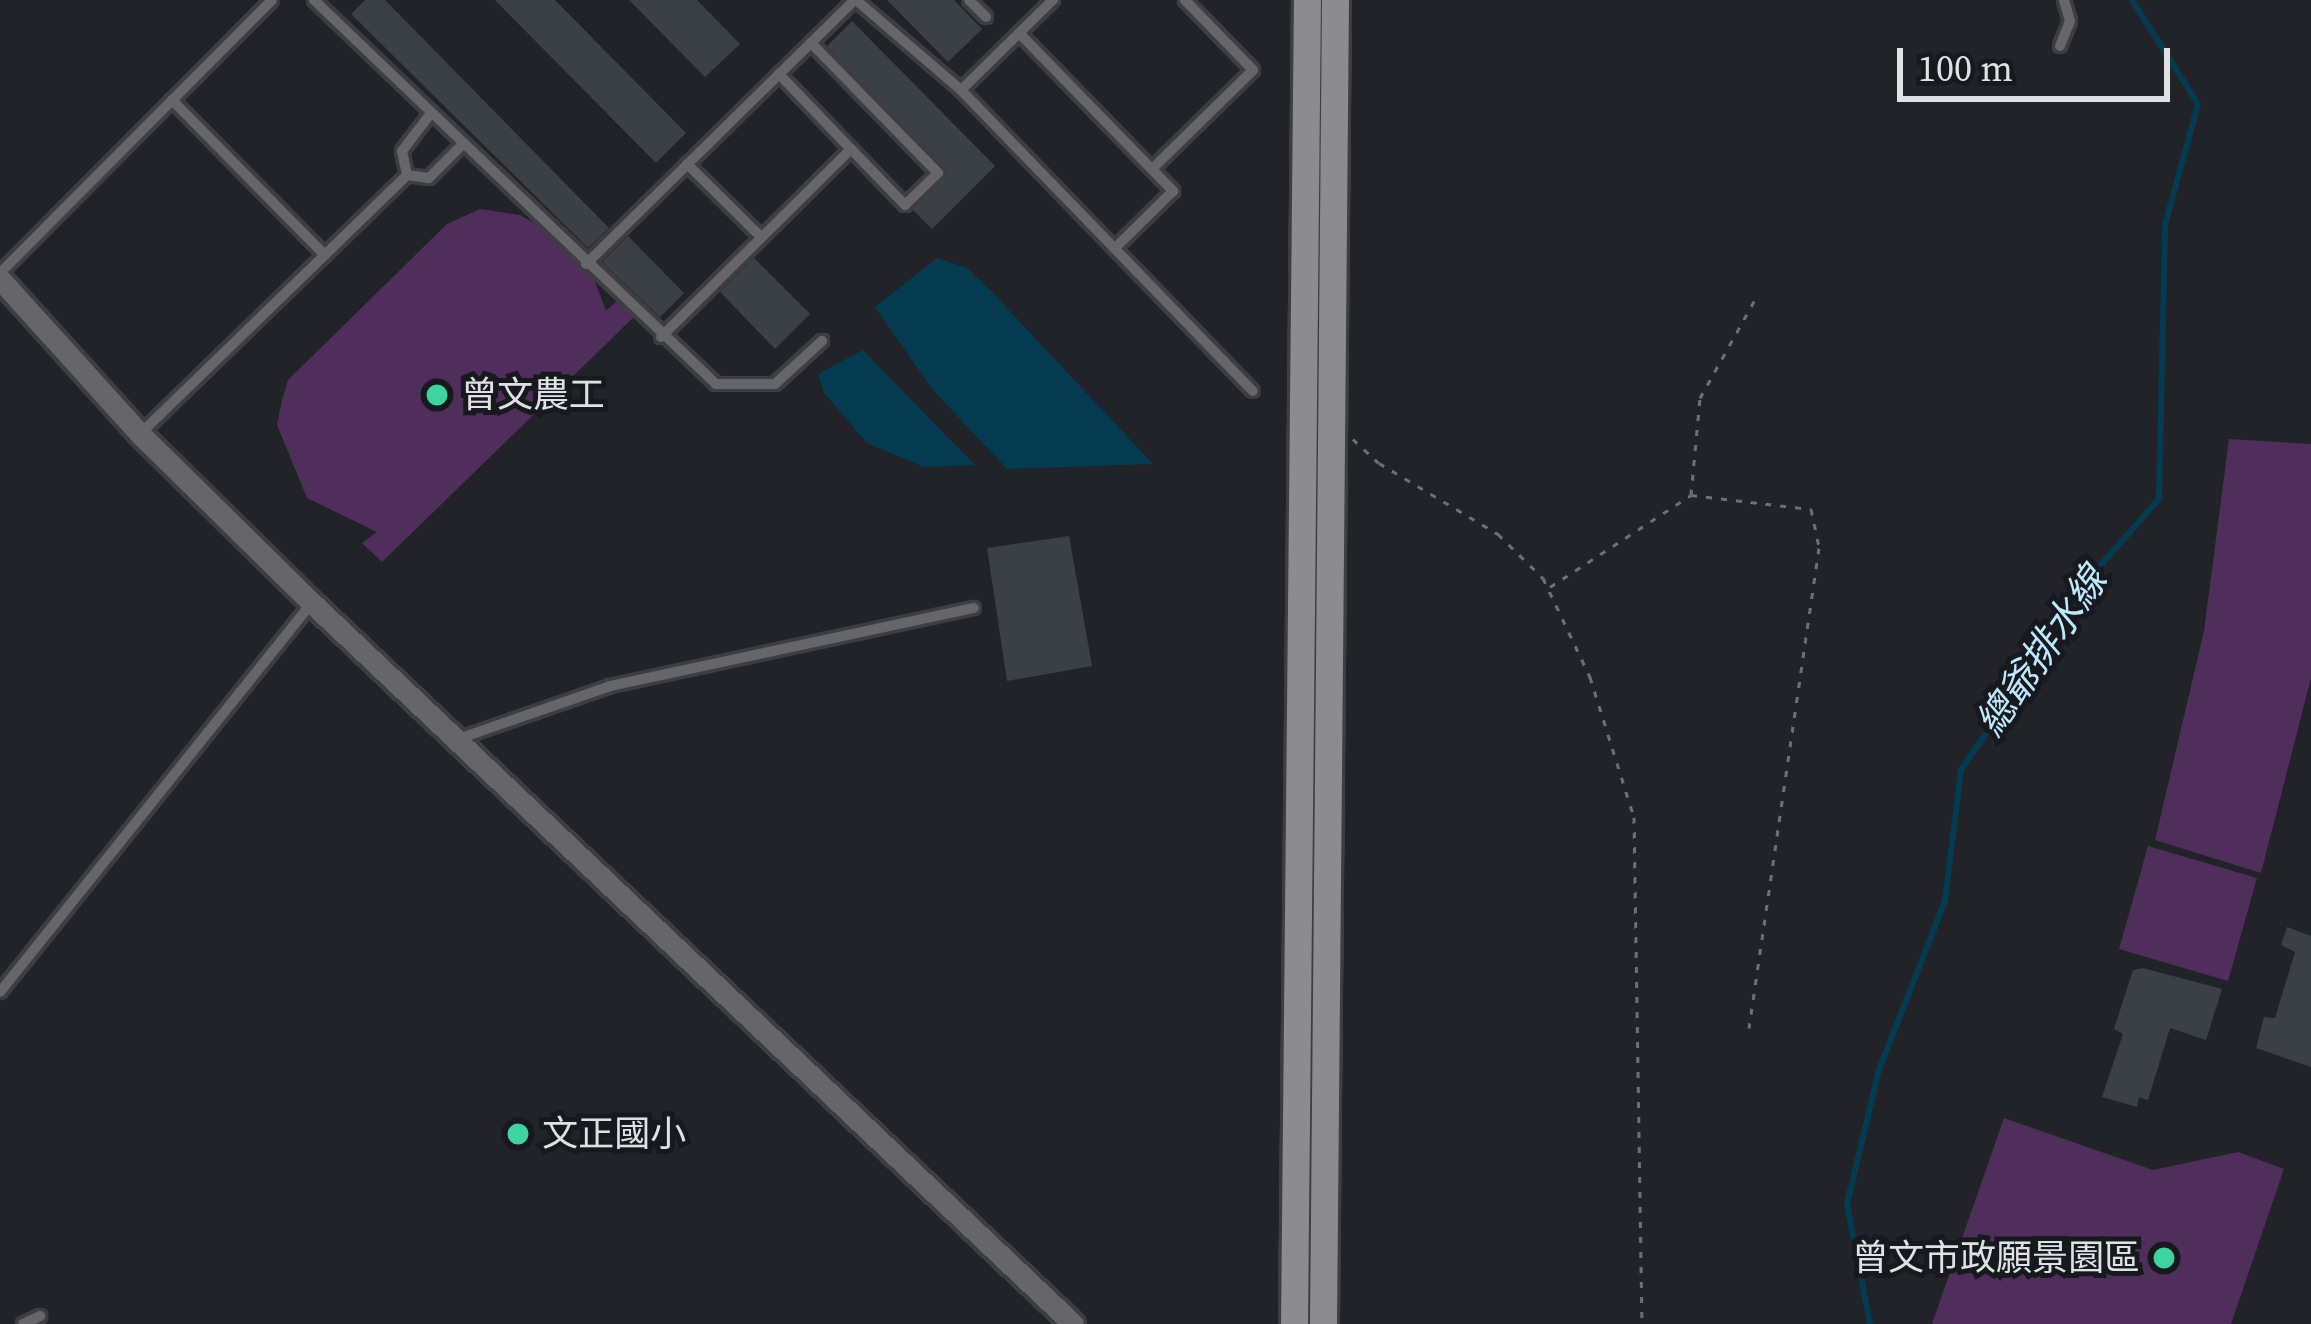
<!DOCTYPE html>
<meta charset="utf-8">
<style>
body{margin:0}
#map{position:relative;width:2311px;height:1324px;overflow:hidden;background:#212328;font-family:"Source Serif 4","Noto Sans TC",serif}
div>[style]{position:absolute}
.green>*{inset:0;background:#502e5b}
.water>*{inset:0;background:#053b50}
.stream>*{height:6px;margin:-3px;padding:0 3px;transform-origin:3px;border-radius:3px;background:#053b50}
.building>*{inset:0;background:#3b4044}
.path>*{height:3px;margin-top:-1.5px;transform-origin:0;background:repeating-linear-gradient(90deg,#6f7075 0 6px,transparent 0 15px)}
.roads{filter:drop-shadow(3px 0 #3c3e42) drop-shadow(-3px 0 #3c3e42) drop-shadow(0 3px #3c3e42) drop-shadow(0 -3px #3c3e42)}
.lane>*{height:10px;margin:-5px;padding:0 5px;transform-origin:5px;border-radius:5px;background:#666568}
.street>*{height:21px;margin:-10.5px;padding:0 10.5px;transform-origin:10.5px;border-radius:10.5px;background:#666568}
.secondary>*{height:27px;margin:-13.5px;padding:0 13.5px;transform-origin:13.5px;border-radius:13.5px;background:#8c8b8f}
.dots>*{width:33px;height:33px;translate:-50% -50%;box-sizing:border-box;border:6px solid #18191e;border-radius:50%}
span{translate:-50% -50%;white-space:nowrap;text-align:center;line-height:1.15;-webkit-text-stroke:10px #18191e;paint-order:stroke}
.poi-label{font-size:36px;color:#e0e1e5}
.left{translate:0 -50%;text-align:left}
.right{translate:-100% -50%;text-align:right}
.water-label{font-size:39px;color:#bde8fe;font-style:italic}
.scale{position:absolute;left:1897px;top:48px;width:273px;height:54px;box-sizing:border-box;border:6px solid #e0e1e5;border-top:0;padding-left:15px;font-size:36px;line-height:42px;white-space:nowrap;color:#e0e1e5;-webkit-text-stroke:9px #18191e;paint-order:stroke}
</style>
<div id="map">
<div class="green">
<div style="clip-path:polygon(480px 209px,520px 215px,566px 241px,592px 273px,606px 311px,625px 294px,641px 310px,382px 562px,362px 543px,377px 532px,307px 498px,277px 425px,282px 400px,288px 380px,447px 224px)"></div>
<div style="clip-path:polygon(2229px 439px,2311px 444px,2311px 678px,2261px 873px,2155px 840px,2204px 631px)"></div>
<div style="clip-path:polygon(2148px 846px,2257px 878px,2228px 981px,2119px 949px)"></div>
<div style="clip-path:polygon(2004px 1118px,2153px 1170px,2238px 1152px,2284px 1169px,2231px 1324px,1932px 1324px)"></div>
</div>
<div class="water">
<div style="clip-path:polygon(937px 258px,967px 268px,992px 292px,1153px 464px,1007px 469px,932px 389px,875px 307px)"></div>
<div style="clip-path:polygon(863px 350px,889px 377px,975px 465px,924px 467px,867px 443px,824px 393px,818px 374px)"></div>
</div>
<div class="stream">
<div style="left:1870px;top:1324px;width:122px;rotate:-100.9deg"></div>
<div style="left:1847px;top:1204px;width:138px;rotate:-76.6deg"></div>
<div style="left:1879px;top:1070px;width:181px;rotate:-68.7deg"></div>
<div style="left:1945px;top:901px;width:132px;rotate:-83deg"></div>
<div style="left:1961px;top:770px;width:245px;rotate:-55.8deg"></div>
<div style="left:2099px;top:567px;width:91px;rotate:-48.6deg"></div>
<div style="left:2159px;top:499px;width:274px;rotate:-88.7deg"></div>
<div style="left:2165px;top:225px;width:125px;rotate:-74.7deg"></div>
<div style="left:2198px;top:104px;width:123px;rotate:-122.4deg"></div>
</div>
<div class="building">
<div style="clip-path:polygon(365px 0,385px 0,609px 228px,588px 248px,351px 14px)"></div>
<div style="clip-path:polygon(495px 0,555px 0,686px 133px,656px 163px)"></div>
<div style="clip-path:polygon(629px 0,697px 0,740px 44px,705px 77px)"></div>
<div style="clip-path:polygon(887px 0,954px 0,982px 29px,948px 62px)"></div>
<div style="clip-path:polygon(852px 21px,995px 166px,932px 229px,913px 210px,947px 170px,827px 46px)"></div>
<div style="clip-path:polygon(628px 236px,684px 293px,660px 317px,602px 262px)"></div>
<div style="clip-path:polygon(754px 258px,810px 314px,775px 349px,720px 292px)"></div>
<div style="clip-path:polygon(1069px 536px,1092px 666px,1007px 681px,987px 548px)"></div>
<div style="clip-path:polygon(2287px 927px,2311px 936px,2311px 1067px,2256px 1048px,2264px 1017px,2275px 1018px,2295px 952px,2281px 945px)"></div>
<div style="clip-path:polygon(2143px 968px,2222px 989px,2206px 1040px,2170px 1028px,2148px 1100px,2139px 1097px,2137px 1107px,2102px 1097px,2123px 1034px,2114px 1029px,2133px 970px)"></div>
</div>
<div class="path">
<div style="left:1353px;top:439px;width:35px;rotate:43deg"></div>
<div style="left:1379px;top:463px;width:139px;rotate:30.8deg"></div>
<div style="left:1498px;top:534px;width:63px;rotate:44.4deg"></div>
<div style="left:1543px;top:578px;width:110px;rotate:64.6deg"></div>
<div style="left:1590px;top:677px;width:147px;rotate:72.6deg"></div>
<div style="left:1634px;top:817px;width:507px;rotate:89.1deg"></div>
<div style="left:1691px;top:495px;width:121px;rotate:6.7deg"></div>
<div style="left:1811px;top:509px;width:40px;rotate:78deg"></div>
<div style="left:1819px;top:548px;width:485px;rotate:98.3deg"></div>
<div style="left:1550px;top:587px;width:168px;rotate:-33.1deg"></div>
<div style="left:1691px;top:495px;width:97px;rotate:-84.7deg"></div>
<div style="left:1700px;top:398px;width:117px;rotate:-60.8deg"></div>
</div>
<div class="roads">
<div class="lane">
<div style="left:314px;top:0;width:556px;rotate:43.69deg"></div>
<div style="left:716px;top:384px;width:59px"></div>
<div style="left:775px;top:384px;width:64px;rotate:-42.5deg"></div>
<div style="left:856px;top:0;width:138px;rotate:40.6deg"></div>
<div style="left:961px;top:90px;width:419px;rotate:45.9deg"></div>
<div style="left:969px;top:0;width:24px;rotate:45deg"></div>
<div style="left:1019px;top:33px;width:221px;rotate:45.7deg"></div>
<div style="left:1173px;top:191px;width:81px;rotate:135.5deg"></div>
<div style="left:2060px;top:46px;width:27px;rotate:-68deg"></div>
<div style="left:2070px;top:21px;width:22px;rotate:-106deg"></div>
<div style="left:779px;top:74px;width:104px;rotate:46.2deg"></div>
<div style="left:961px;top:90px;width:129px;rotate:-44.4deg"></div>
<div style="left:172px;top:100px;width:218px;rotate:45.4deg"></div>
<div style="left:431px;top:113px;width:48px;rotate:127.3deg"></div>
<div style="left:402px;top:151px;width:25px;rotate:78deg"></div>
<div style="left:407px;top:175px;width:22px;rotate:8deg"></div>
<div style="left:429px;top:178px;width:48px;rotate:-45deg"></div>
<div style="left:687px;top:164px;width:104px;rotate:44.6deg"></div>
<div style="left:1152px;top:169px;width:141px;rotate:-44.4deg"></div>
<div style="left:1253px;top:70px;width:98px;rotate:-134.2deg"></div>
<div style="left:586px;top:264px;width:377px;rotate:-44.5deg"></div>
<div style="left:0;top:273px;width:385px;rotate:-45.1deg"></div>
<div style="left:661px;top:337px;width:267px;rotate:-44.7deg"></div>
<div style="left:851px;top:149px;width:78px;rotate:46deg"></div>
<div style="left:905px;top:205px;width:46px;rotate:-44.1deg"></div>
<div style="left:938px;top:173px;width:182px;rotate:-134.3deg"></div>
<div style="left:140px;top:434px;width:372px;rotate:-44.1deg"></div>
<div style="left:458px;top:739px;width:161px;rotate:-19.2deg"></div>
<div style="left:610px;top:686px;width:372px;rotate:-12.1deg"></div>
<div style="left:0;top:992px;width:499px;rotate:-51.3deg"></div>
<div style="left:23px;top:1324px;width:19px;rotate:-25deg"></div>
</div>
<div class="street">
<div style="left:0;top:279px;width:209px;rotate:47.9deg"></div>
<div style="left:140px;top:434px;width:241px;rotate:44.5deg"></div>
<div style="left:312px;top:603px;width:1048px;rotate:43.45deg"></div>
</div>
<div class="secondary">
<div style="left:1294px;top:1324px;width:1324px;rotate:-89.44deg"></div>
<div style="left:1323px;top:1324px;width:1324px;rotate:-89.48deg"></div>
</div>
</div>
<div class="dots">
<div style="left:437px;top:395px;background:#3ed4a2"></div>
<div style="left:518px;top:1134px;background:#3ed4a2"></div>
<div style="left:2164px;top:1258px;background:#3ed4a2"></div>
</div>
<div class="poi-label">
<span class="left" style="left:461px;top:395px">曾文農工</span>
<span class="left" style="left:542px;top:1134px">文正國小</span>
<span class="right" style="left:2140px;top:1258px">曾文市政願景園區</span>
</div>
<div class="water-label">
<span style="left:2042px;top:652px;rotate:-55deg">總爺排水線</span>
</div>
<div class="scale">100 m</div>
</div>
